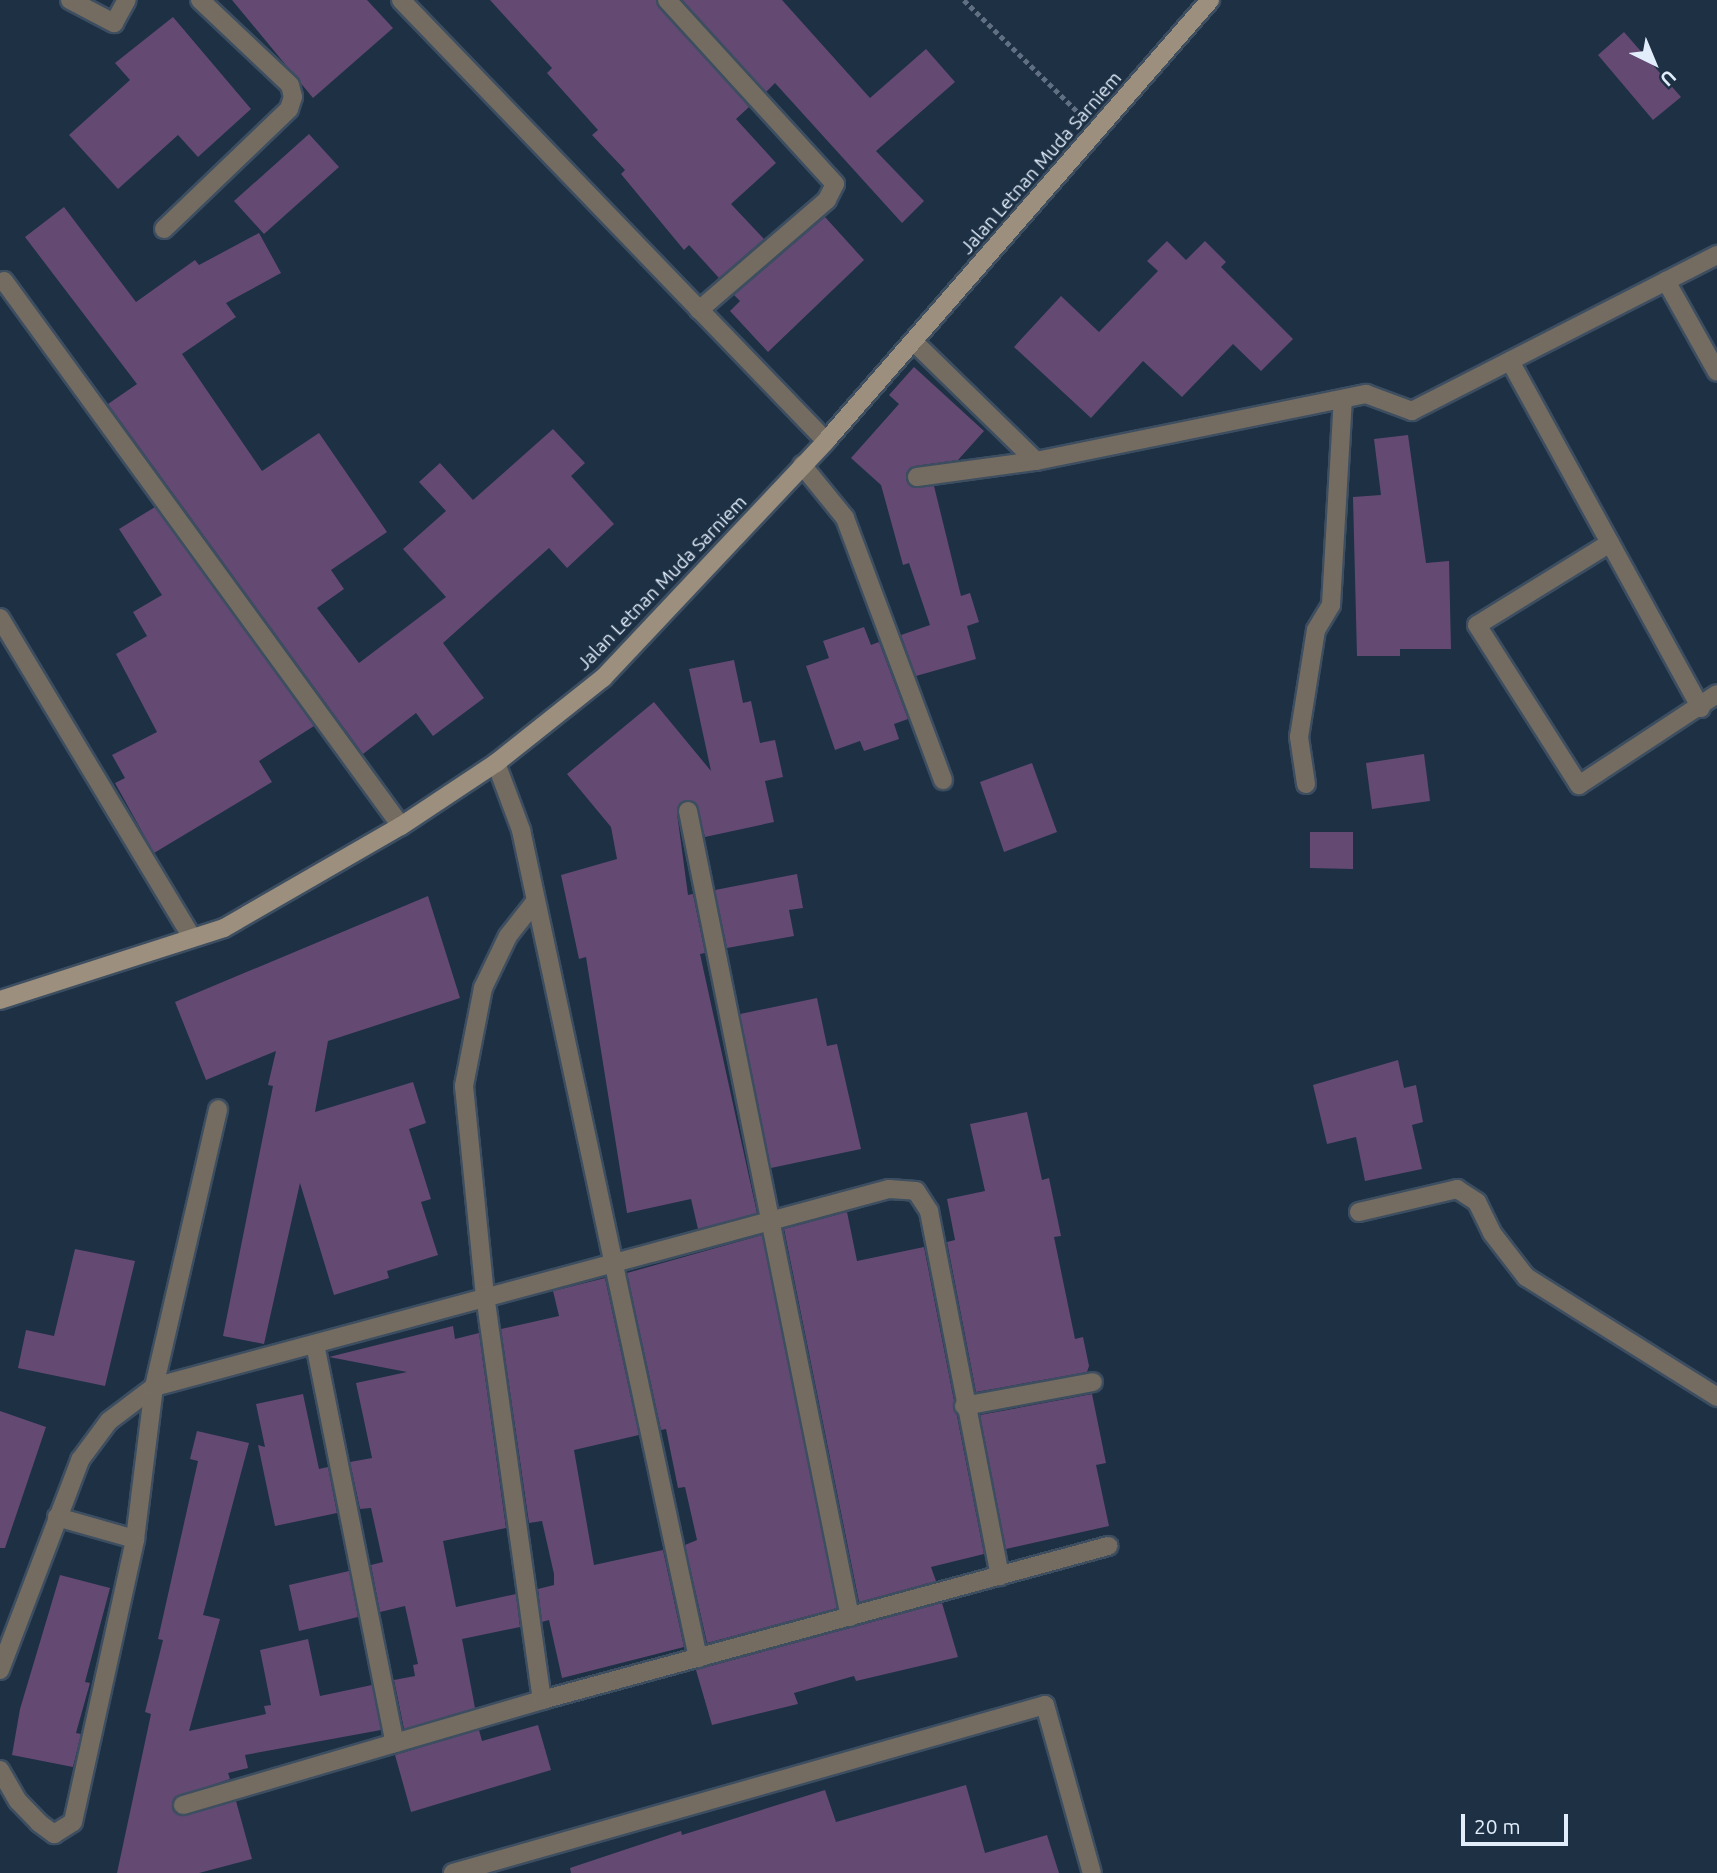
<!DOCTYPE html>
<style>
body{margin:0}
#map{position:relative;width:1717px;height:1873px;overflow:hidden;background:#1d3044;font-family:Ubuntu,sans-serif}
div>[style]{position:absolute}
.building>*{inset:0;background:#644973}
.path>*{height:4.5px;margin-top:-2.25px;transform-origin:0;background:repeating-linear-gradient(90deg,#607082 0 5px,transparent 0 8.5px)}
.roads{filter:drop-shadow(2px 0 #3d4e61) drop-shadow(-2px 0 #3d4e61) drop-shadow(0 2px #3d4e61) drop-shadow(0 -2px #3d4e61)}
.street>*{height:18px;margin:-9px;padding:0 9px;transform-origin:9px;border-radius:9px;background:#756c61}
.secondary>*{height:18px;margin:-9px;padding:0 9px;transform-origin:9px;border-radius:9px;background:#9c8f7d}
span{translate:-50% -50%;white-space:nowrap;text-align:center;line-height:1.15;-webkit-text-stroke:6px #1d3044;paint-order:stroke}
.street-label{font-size:19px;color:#e2edfb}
.north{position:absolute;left:1619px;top:28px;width:70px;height:70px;-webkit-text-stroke:5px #1d3044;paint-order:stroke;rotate:137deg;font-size:19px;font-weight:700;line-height:28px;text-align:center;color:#e2edfb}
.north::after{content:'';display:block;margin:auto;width:24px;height:32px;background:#e2edfb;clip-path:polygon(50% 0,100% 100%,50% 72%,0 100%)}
.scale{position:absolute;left:1461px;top:1814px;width:107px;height:32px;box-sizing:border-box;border:4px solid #e2edfb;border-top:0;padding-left:9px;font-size:21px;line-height:24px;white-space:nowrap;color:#e2edfb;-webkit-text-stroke:5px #1d3044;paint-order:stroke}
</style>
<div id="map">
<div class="building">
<div style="clip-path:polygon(232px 0,367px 0,393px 28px,313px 98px)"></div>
<div style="clip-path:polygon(490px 0,656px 0,749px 107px,736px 119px,776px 163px,731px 204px,764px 239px,719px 278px,689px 245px,684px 250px,621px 174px,625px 170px,592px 135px,598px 130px,547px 73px,552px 68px)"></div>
<div style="clip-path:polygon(682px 0,782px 0,870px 98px,926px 49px,955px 82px,876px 151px,924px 201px,902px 223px,775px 83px,766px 92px)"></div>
<div style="clip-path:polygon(173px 17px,251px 109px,198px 157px,178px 135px,118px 189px,69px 135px,130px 80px,115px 63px)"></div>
<div style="clip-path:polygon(1624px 32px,1681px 97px,1653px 120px,1598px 55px)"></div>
<div style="clip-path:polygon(309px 134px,339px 167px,264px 234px,234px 201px)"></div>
<div style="clip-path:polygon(64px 207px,136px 302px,195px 260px,199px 265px,259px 233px,281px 273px,226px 303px,236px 317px,182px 354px,262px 471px,319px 433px,387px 532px,331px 570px,344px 589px,317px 608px,359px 663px,446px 597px,403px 549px,446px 511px,419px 482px,440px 463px,473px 500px,553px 429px,585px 463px,571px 476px,614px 524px,567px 568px,549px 548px,443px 643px,484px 698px,433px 736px,416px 713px,363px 754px,108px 404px,137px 384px,25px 237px)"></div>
<div style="clip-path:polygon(825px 217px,864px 260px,768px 352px,730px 311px,740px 301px,734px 295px)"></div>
<div style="clip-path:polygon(1167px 241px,1186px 260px,1205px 241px,1226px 262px,1221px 267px,1293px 339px,1261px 371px,1233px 344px,1182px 397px,1143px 361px,1091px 418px,1014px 347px,1061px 296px,1099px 332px,1158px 271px,1147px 261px)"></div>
<div style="clip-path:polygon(914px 367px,984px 431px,958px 460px,915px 466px,906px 473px,912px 487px,934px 486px,961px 596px,970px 593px,979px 622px,967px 626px,976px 659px,916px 676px,901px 635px,930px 625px,909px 563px,903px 565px,881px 485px,851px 458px,899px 404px,889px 395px)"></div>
<div style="clip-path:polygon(1408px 435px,1426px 563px,1449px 561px,1451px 649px,1400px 649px,1400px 656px,1357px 656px,1353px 497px,1381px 495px,1374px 439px)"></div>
<div style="clip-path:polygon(155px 507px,314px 726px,259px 761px,272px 782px,154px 853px,115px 783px,125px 778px,112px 755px,157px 732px,116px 654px,147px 636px,133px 612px,162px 595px,119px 529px)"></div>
<div style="clip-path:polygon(864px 627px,871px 645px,879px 642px,908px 719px,894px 724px,899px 739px,864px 751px,860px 741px,835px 750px,806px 666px,829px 658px,823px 641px)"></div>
<div style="clip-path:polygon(734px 660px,743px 703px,751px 701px,760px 743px,775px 740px,783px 777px,765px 781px,774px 822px,705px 837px,696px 803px,685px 800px,677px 813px,688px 895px,693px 894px,705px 953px,700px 954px,757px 1213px,698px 1229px,691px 1199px,627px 1213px,586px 957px,579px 959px,561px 875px,617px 859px,611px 827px,567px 774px,654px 702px,711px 771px,689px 669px)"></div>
<div style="clip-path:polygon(1424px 754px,1430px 801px,1372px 809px,1366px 763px)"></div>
<div style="clip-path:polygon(1032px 763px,1057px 832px,1004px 852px,980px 782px)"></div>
<div style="clip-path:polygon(1310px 832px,1353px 832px,1353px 869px,1310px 868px)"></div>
<div style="clip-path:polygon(797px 874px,803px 908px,789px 910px,794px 936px,727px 948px,715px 890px)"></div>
<div style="clip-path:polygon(428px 896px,460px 998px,328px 1041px,315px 1112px,413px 1082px,426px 1123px,409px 1129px,431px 1199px,421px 1202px,438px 1255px,387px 1271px,389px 1278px,334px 1295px,300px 1183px,264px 1344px,223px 1336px,273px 1086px,268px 1085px,276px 1051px,206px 1080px,175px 1002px)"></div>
<div style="clip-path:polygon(817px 998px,827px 1046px,837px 1044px,861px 1149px,771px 1168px,740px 1014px)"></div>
<div style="clip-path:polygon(1398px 1060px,1404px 1088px,1416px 1085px,1423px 1122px,1412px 1125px,1422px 1169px,1365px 1181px,1356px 1137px,1327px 1144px,1313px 1085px)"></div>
<div style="clip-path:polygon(1027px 1112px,1042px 1180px,1049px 1178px,1061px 1236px,1054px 1237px,1075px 1339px,1083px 1337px,1089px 1366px,1087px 1372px,976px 1392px,947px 1242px,955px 1240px,947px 1199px,985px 1191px,970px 1124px)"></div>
<div style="clip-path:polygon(847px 1212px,857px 1261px,924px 1247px,984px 1554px,931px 1567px,936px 1581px,859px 1602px,784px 1229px)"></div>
<div style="clip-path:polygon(762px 1235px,837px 1608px,707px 1643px,685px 1545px,697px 1540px,685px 1487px,678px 1488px,666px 1429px,661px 1430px,627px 1273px)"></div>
<div style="clip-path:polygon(75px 1249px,135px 1261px,105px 1386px,18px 1368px,26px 1330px,54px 1336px)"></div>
<div style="clip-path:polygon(605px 1278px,639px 1435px,574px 1450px,594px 1565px,663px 1550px,684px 1647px,562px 1678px,549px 1620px,542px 1622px,538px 1589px,554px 1585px,554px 1574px,542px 1521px,529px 1523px,501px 1329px,559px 1316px,553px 1291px)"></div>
<div style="clip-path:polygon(453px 1326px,455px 1339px,479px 1333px,506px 1528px,443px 1541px,456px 1607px,516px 1594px,520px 1627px,462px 1639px,475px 1708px,404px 1729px,394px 1680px,415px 1676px,413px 1665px,418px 1664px,405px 1606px,380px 1612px,371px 1565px,383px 1562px,371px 1508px,360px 1509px,350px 1462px,372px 1458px,356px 1383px,407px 1372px,329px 1357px)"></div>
<div style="clip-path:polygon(303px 1394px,319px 1469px,328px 1467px,337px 1513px,275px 1526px,258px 1445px,265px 1447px,256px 1404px)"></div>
<div style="clip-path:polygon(1092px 1394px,1106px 1463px,1096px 1465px,1109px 1526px,1006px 1549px,980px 1415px)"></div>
<div style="clip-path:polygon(0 1411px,46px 1427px,5px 1548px,0 1548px)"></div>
<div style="clip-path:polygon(197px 1431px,249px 1443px,203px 1615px,220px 1619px,189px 1731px,266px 1714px,264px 1706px,271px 1705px,260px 1650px,308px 1639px,320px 1696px,372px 1685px,381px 1730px,245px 1755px,248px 1768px,228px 1773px,230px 1779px,174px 1798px,172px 1809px,181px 1816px,236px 1801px,252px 1859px,199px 1873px,117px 1873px,151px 1714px,145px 1712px,163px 1640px,158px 1639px,198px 1461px,190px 1459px)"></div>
<div style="clip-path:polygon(349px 1571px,358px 1617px,299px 1631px,289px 1585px)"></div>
<div style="clip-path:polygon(60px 1575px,110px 1588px,85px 1682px,90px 1683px,76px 1733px,81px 1734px,73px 1767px,12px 1755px,20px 1709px)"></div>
<div style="clip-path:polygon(942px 1603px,958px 1657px,856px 1681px,854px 1676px,794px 1693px,798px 1704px,712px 1725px,696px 1670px)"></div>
<div style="clip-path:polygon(538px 1725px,551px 1770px,411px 1812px,395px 1755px,479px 1730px,482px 1741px)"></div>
<div style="clip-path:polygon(966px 1785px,985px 1853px,1047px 1835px,1059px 1873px,571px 1873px,570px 1868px,681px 1831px,682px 1835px,825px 1790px,836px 1822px)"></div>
</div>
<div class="path">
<div style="left:964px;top:0;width:161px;rotate:44.5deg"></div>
</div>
<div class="roads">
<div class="street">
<div style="left:70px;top:0;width:50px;rotate:27.6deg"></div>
<div style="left:114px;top:23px;width:26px;rotate:-61deg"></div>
<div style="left:401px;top:0;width:612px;rotate:46.06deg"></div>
<div style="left:667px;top:0;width:249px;rotate:47.6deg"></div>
<div style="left:835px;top:184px;width:18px;rotate:117deg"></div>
<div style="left:827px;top:200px;width:169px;rotate:139.3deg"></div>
<div style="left:164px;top:229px;width:173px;rotate:-43.8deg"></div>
<div style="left:289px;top:109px;width:13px;rotate:-72deg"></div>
<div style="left:293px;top:97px;width:12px;rotate:-104deg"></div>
<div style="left:290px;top:85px;width:124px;rotate:-136.6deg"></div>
<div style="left:4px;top:281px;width:674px;rotate:53.93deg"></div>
<div style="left:1666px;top:281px;width:104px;rotate:60.7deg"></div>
<div style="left:914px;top:342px;width:170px;rotate:44.3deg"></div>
<div style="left:1510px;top:361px;width:396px;rotate:61.2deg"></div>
<div style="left:802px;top:465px;width:68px;rotate:50.9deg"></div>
<div style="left:845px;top:518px;width:280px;rotate:69.5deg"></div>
<div style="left:917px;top:477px;width:120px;rotate:-7.7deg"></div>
<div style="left:1036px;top:461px;width:337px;rotate:-11.5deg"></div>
<div style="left:1366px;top:394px;width:49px;rotate:20.3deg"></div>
<div style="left:1412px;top:411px;width:343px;rotate:-27.1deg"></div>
<div style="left:1610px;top:543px;width:156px;rotate:148.3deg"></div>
<div style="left:1477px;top:625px;width:190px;rotate:57.5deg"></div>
<div style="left:1579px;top:785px;width:165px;rotate:-33.4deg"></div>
<div style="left:0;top:618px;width:373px;rotate:59deg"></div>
<div style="left:496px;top:763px;width:72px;rotate:69.5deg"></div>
<div style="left:521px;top:830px;width:847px;rotate:77.93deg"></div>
<div style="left:1306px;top:784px;width:48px;rotate:-98.5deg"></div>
<div style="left:1299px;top:737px;width:108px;rotate:-81deg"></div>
<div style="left:1316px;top:630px;width:29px;rotate:-59deg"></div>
<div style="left:1331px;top:605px;width:206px;rotate:-86.7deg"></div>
<div style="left:688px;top:811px;width:822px;rotate:78.64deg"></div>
<div style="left:534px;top:903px;width:42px;rotate:128.2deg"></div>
<div style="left:508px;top:936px;width:58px;rotate:115.7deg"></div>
<div style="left:483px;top:988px;width:100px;rotate:101deg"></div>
<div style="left:464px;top:1086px;width:210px;rotate:84.3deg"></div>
<div style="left:485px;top:1295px;width:409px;rotate:82deg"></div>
<div style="left:1359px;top:1212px;width:101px;rotate:-13.2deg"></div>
<div style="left:1457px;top:1189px;width:24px;rotate:33deg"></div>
<div style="left:1477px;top:1202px;width:34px;rotate:64deg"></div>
<div style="left:1492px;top:1233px;width:56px;rotate:52.3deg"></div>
<div style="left:1526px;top:1277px;width:226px;rotate:32.1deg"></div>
<div style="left:315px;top:1344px;width:407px;rotate:78.7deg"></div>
<div style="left:964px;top:1406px;width:131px;rotate:-10.5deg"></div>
<div style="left:57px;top:1517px;width:81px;rotate:15.8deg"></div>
<div style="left:0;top:1670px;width:225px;rotate:-69.1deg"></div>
<div style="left:80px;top:1460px;width:49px;rotate:-53.4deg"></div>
<div style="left:109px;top:1421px;width:56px;rotate:-37.1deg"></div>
<div style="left:154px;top:1387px;width:761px;rotate:-15.08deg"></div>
<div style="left:889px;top:1189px;width:27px;rotate:4deg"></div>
<div style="left:916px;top:1191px;width:24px;rotate:57deg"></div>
<div style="left:929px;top:1211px;width:372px;rotate:79deg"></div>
<div style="left:0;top:1770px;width:36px;rotate:60deg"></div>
<div style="left:18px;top:1801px;width:30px;rotate:46deg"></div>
<div style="left:39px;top:1823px;width:19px;rotate:36deg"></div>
<div style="left:54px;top:1834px;width:22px;rotate:-32deg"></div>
<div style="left:73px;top:1822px;width:290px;rotate:-77.6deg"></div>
<div style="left:135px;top:1539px;width:153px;rotate:-82.9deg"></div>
<div style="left:154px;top:1387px;width:285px;rotate:-77deg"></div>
<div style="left:183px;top:1805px;width:374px;rotate:-16.3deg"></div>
<div style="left:542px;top:1700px;width:587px;rotate:-15.22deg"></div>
<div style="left:453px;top:1873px;width:615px;rotate:-15.84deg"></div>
<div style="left:1045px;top:1705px;width:174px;rotate:74.4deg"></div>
</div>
<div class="secondary">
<div style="left:0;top:1000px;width:235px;rotate:-17.8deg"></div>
<div style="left:224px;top:928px;width:204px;rotate:-30deg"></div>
<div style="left:401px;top:826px;width:114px;rotate:-33.6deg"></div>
<div style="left:496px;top:763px;width:137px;rotate:-38.5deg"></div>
<div style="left:603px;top:678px;width:325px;rotate:-46.7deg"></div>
<div style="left:826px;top:441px;width:585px;rotate:-48.95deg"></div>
</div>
</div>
<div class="street-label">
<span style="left:1041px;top:163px;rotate:-49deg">Jalan Letnan Muda Sarniem</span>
<span style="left:662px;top:583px;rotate:-46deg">Jalan Letnan Muda Sarniem</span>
</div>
<div class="north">U</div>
<div class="scale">20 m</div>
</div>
